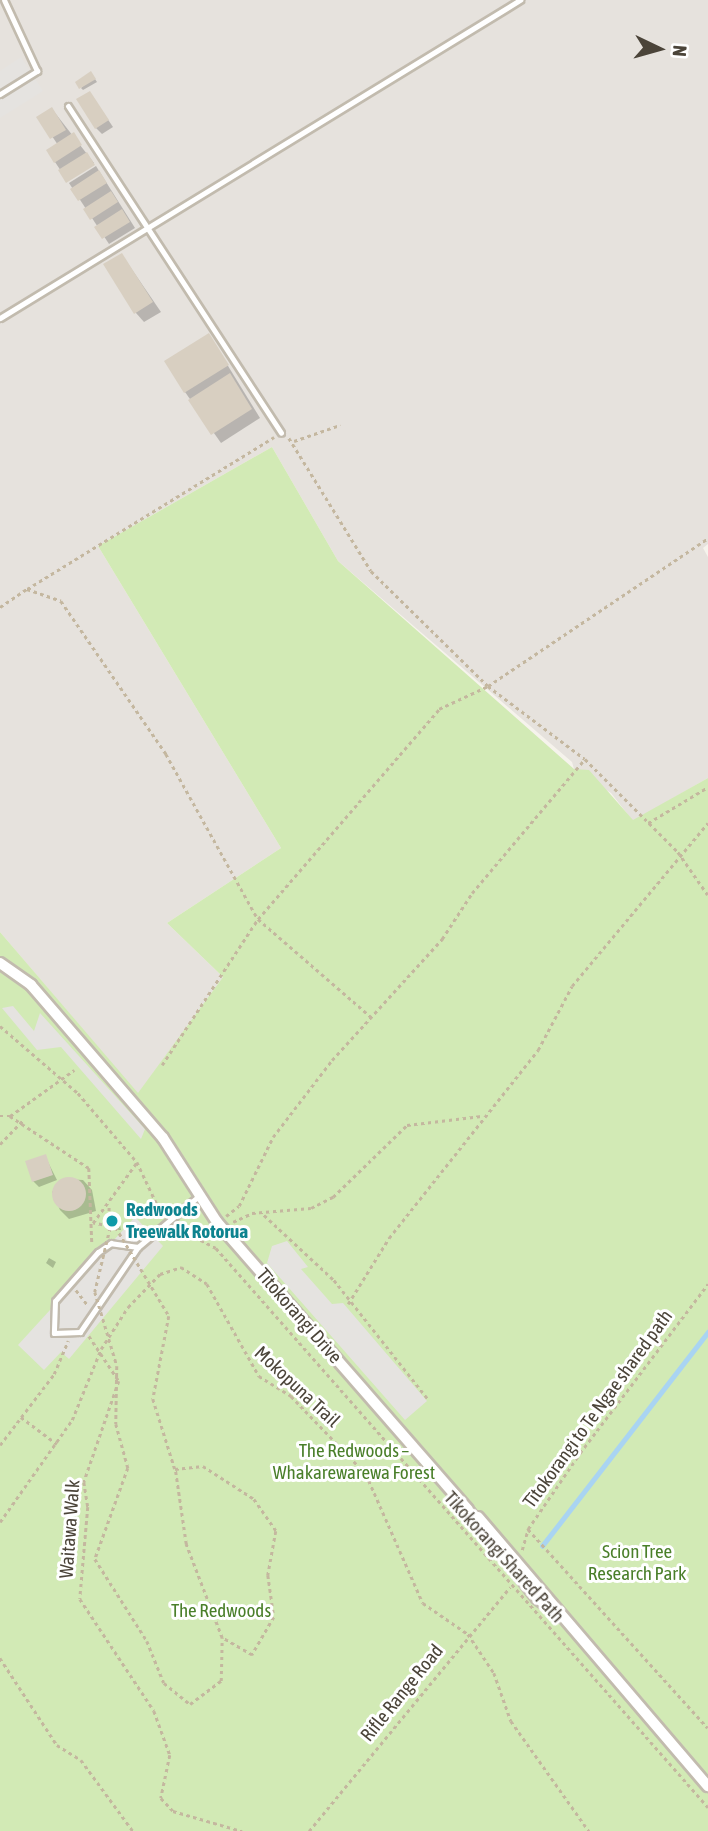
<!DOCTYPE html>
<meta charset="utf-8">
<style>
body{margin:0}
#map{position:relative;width:708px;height:1831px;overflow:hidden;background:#f6f3ec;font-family:"Asap Condensed",sans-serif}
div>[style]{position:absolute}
.industrial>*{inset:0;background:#e6e2dd}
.green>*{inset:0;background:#d2eab5}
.parking>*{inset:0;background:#e5e3e0}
.shadow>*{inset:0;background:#0003}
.stream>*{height:4.5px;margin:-2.25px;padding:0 2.25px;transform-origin:2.25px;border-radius:2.25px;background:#a9d4f2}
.building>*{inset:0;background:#d8cfc1}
.round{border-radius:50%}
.path>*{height:2.5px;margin-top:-1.25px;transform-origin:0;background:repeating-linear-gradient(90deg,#c4b79f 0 3.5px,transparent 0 7px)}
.roads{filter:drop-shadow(2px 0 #c2bbae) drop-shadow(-2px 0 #c2bbae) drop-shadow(0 2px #c2bbae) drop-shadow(0 -2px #c2bbae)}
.service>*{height:5px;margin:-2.5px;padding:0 2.5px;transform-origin:2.5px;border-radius:2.5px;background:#fff}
.minor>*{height:10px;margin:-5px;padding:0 5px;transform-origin:5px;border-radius:5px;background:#fff}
.path-bridge>*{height:2.5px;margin-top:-1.25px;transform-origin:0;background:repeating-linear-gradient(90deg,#c4b79f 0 3.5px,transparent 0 7px)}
.dots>*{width:19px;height:19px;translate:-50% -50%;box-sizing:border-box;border:4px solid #fff;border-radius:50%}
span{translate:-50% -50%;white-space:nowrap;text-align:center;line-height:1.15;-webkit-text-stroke:6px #fff;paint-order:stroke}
.culture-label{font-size:19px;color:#0d838f;font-weight:700}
.left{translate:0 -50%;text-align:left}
.street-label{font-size:19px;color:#4b4439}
.park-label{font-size:19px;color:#4a7f2a}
.north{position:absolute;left:624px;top:14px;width:70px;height:70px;-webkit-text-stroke:5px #fff;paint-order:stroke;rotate:95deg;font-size:19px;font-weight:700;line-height:28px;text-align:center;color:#4b4439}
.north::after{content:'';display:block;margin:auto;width:24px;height:32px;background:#4b4439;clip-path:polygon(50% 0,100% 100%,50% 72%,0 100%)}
</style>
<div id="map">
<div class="industrial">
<div style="clip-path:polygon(0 0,708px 0,708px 544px,703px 548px,708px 557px,708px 778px,633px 821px,611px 793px,574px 769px,572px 762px,338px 561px,272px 447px,98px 546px,281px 848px,167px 923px,223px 977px,138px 1094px,0 932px)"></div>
</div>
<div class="green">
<div style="clip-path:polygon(272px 447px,338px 561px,574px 769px,589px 770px,633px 820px,708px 778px,708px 1831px,0 1831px,0 932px,138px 1093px,223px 977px,167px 923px,281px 848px,98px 546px)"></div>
</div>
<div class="parking">
<div style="clip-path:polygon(21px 57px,43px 91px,0 118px,0 71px)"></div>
<div style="clip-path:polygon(13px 1006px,34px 1031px,40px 1013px,145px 1129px,141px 1139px,61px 1047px,37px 1050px,2px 1008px)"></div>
<div style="clip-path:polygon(135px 1217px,163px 1246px,69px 1359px,61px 1352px,44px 1370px,18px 1345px)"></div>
<div style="clip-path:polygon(287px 1241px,308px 1267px,301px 1269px,332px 1304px,343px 1303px,427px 1401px,405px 1420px,267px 1263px,272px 1246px)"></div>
</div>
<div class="shadow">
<div style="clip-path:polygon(93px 76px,97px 82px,83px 90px,81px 88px)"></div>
<div style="clip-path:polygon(90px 93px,113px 127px,102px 134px,96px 128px)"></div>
<div style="clip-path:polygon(52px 109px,94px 163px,67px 180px,55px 162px,58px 145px,39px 117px)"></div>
<div style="clip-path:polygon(96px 166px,135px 228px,109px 244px,69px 183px)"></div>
<div style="clip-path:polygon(122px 255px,161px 312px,144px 322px,136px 313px)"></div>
<div style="clip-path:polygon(209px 335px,260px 418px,221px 443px,185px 392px)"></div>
<div style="clip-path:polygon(45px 1156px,57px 1180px,39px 1187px,33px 1181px)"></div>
<div style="clip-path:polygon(64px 1179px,83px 1180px,92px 1190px,96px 1211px,69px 1219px,60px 1210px,52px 1192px)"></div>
<div style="clip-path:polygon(118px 1216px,121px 1230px,109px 1230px,107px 1228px)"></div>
<div style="clip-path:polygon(49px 1258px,56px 1262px,53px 1268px,46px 1263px)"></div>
</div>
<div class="stream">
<div style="left:542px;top:1546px;width:271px;rotate:-52.2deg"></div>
</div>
<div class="building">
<div style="clip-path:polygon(91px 71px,96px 79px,79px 89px,75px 82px)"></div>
<div style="clip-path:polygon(90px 91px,109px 120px,95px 129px,76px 99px)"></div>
<div style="clip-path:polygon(52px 107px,66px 130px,50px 139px,36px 117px)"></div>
<div style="clip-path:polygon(74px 132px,82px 145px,54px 163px,46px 150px)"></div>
<div style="clip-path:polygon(87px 152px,95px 165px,66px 183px,58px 170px)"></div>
<div style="clip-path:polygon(99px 170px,107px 183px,78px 201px,70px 189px)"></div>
<div style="clip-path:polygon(111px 191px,118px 202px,90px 220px,83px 209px)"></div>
<div style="clip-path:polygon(122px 209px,130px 222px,102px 239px,94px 227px)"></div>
<div style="clip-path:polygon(122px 253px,153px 302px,134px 314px,103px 264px)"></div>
<div style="clip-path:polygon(209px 333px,229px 365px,184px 393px,164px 361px)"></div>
<div style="clip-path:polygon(230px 373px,252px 409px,211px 435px,188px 400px)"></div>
<div style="clip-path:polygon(46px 1154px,53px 1175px,32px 1182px,25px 1161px)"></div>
<div class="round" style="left:52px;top:1177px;width:34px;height:34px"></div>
<div style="clip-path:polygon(105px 1214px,119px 1214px,119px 1228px,105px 1228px)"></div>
</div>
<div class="path">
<div style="left:289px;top:438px;width:156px;rotate:58.3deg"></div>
<div style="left:371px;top:571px;width:164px;rotate:44.5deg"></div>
<div style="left:488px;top:686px;width:121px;rotate:37deg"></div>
<div style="left:585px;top:759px;width:132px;rotate:45deg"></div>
<div style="left:678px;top:852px;width:52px;rotate:55.1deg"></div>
<div style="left:294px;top:441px;width:49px;rotate:-19.2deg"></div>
<div style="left:27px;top:589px;width:290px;rotate:-31.6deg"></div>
<div style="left:0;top:607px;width:32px;rotate:-34deg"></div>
<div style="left:27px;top:589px;width:36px;rotate:19deg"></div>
<div style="left:61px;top:601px;width:186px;rotate:55.5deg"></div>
<div style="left:166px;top:754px;width:189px;rotate:60.9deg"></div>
<div style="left:258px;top:919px;width:150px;rotate:40.9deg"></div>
<div style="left:648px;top:823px;width:70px;rotate:-31deg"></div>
<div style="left:0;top:1026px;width:103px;rotate:40.7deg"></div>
<div style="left:78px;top:1093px;width:91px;rotate:49.5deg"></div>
<div style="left:137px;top:1162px;width:61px;rotate:64.7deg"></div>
<div style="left:162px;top:1065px;width:175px;rotate:-56.7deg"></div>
<div style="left:258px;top:919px;width:277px;rotate:-49.2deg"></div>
<div style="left:439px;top:709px;width:54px;rotate:-25.1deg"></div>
<div style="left:488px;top:686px;width:265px;rotate:-33.9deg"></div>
<div style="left:0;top:1116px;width:10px"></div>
<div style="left:10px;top:1116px;width:79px;rotate:-35.7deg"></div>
<div style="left:10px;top:1116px;width:95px;rotate:33.4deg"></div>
<div style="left:89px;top:1168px;width:76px;rotate:87.7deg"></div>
<div style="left:0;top:1144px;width:32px;rotate:-46deg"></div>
<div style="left:264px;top:1215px;width:96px;rotate:42.9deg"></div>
<div style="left:334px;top:1280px;width:152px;rotate:51.7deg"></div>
<div style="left:226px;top:1216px;width:16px;rotate:-38deg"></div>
<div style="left:239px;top:1206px;width:77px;rotate:-63.8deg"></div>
<div style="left:273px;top:1137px;width:97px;rotate:-52.5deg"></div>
<div style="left:332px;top:1060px;width:164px;rotate:-47.7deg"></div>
<div style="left:442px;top:939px;width:55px;rotate:-56.9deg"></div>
<div style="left:472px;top:893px;width:174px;rotate:-49.9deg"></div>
<div style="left:233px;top:1222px;width:21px;rotate:-25deg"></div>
<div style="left:252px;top:1213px;width:59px;rotate:-4.8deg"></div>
<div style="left:311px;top:1208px;width:25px;rotate:-27deg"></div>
<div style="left:333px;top:1197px;width:103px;rotate:-44.2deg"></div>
<div style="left:407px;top:1125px;width:75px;rotate:-6.9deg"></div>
<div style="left:108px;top:1225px;width:21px;rotate:-87deg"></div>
<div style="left:109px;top:1226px;width:16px;rotate:-169deg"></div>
<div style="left:93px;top:1223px;width:75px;rotate:-54.2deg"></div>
<div style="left:176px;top:1227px;width:45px;rotate:27.7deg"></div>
<div style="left:216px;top:1248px;width:745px;rotate:48.65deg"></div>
<div style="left:76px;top:1290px;width:18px;rotate:52deg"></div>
<div style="left:348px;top:1304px;width:78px;rotate:-58.2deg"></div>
<div style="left:389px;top:1238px;width:240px;rotate:-51.6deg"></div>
<div style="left:538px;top:1050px;width:72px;rotate:-62deg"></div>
<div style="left:572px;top:986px;width:212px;rotate:-50.2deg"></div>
<div style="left:89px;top:1336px;width:54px;rotate:56.3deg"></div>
<div style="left:119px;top:1381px;width:107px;rotate:109.1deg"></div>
<div style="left:84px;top:1482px;width:25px;rotate:81deg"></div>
<div style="left:88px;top:1507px;width:92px;rotate:95deg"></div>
<div style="left:80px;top:1599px;width:134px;rotate:56.5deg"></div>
<div style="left:154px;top:1711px;width:47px;rotate:70deg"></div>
<div style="left:170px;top:1755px;width:44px;rotate:101.8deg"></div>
<div style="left:161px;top:1798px;width:18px;rotate:47deg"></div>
<div style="left:173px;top:1811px;width:72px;rotate:16.2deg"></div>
<div style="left:21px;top:1417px;width:45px;rotate:36.9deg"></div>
<div style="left:0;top:1445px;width:89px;rotate:-52.7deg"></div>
<div style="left:54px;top:1374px;width:36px;rotate:-67deg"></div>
<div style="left:203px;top:1466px;width:61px;rotate:32.9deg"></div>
<div style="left:254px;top:1499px;width:39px;rotate:55deg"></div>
<div style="left:276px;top:1531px;width:45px;rotate:100.3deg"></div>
<div style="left:268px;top:1575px;width:42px;rotate:81.9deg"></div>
<div style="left:274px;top:1617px;width:44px;rotate:120.1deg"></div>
<div style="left:252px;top:1655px;width:34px;rotate:-150deg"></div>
<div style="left:222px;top:1638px;width:101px;rotate:-111deg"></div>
<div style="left:186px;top:1544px;width:76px;rotate:-98.3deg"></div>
<div style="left:175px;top:1469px;width:28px;rotate:-6deg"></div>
<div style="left:0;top:1522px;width:125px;rotate:-54.8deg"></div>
<div style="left:72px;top:1420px;width:77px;rotate:-67.8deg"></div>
<div style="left:101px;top:1349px;width:50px;rotate:-57.3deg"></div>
<div style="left:128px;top:1307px;width:46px;rotate:-45.9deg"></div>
<div style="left:160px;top:1274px;width:22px;rotate:-18deg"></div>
<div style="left:181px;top:1267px;width:31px;rotate:33deg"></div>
<div style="left:207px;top:1284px;width:106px;rotate:60.5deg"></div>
<div style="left:259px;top:1376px;width:38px;rotate:32deg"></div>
<div style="left:291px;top:1396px;width:108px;rotate:46.1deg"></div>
<div style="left:366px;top:1474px;width:141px;rotate:66.2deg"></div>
<div style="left:423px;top:1603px;width:55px;rotate:34.6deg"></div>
<div style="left:468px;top:1634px;width:47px;rotate:56.3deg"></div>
<div style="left:494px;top:1673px;width:51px;rotate:70.5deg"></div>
<div style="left:511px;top:1721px;width:135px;rotate:54.7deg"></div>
<div style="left:528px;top:1529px;width:268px;rotate:47.9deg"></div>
<div style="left:522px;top:1550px;width:22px;rotate:-74deg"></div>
<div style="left:528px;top:1529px;width:92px;rotate:-55.6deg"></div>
<div style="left:580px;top:1453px;width:212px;rotate:-52.9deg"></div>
<div style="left:0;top:1658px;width:104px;rotate:56.8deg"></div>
<div style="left:57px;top:1745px;width:28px;rotate:32deg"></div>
<div style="left:81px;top:1760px;width:88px;rotate:53.8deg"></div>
<div style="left:309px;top:1831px;width:316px;rotate:-50.5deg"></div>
</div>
<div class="roads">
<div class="service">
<div style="left:0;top:94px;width:44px;rotate:-31.9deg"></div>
<div style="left:37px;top:71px;width:78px;rotate:-114.9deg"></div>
<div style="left:68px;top:106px;width:390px;rotate:56.9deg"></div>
<div style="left:0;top:318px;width:610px;rotate:-31.45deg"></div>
<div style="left:138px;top:1247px;width:27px;rotate:-172deg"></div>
<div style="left:111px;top:1243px;width:16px;rotate:145deg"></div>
<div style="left:98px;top:1252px;width:65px;rotate:131.3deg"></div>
<div style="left:55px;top:1301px;width:32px;rotate:92deg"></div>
<div style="left:54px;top:1333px;width:26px;rotate:-2deg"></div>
<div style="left:80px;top:1332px;width:103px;rotate:-55.7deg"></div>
<div style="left:138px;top:1247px;width:81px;rotate:-40deg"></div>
</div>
<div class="minor">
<div style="left:0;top:963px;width:38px;rotate:35deg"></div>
<div style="left:31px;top:985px;width:202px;rotate:49.2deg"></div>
<div style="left:163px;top:1138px;width:100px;rotate:57.3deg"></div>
<div style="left:217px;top:1222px;width:381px;rotate:48.9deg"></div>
<div style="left:467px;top:1509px;width:113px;rotate:51.8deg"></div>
<div style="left:537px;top:1598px;width:31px;rotate:37deg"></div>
<div style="left:478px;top:1517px;width:354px;rotate:49.5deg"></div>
</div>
</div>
<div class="path-bridge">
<div style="left:107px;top:1221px;width:10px;rotate:-24deg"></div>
<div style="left:116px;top:1217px;width:8px;rotate:90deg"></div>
<div style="left:112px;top:1221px;width:73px;rotate:103.5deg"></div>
<div style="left:95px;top:1292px;width:77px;rotate:73.4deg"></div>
<div style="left:117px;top:1366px;width:58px;rotate:91deg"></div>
<div style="left:116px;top:1424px;width:46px;rotate:74.7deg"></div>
<div style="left:128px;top:1468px;width:97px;rotate:109.9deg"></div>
<div style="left:95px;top:1559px;width:97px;rotate:57.6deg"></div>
<div style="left:147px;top:1641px;width:45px;rotate:68deg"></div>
<div style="left:164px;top:1683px;width:33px;rotate:39deg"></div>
<div style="left:190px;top:1704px;width:39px;rotate:-37deg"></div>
<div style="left:221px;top:1681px;width:43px;rotate:-88.7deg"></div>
<div style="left:112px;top:1221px;width:111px;rotate:59deg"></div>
<div style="left:169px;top:1316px;width:85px;rotate:100.9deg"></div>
<div style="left:153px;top:1399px;width:73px;rotate:72.6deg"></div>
</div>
<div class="dots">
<div style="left:112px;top:1221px;background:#0f9aa8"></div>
</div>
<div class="culture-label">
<span class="left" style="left:126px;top:1221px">Redwoods<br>Treewalk Rotorua</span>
</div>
<div class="street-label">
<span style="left:299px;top:1316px;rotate:49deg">Tītokorangi Drive</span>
<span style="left:297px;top:1387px;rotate:43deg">Mokopuna Trail</span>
<span style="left:598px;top:1409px;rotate:-54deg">Tītokorangi to Te Ngae shared path</span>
<span style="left:70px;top:1529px;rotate:-86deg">Waitawa Walk</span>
<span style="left:504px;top:1557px;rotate:48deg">Tikokorangi Shared Path</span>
<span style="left:402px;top:1693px;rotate:-51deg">Rifle Range Road</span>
</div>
<div class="park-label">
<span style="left:354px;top:1462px">The Redwoods –<br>Whakarewarewa Forest</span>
<span style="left:637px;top:1563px">Scion Tree<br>Research Park</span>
<span style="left:221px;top:1611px">The Redwoods</span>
</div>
<div class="north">N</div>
</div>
